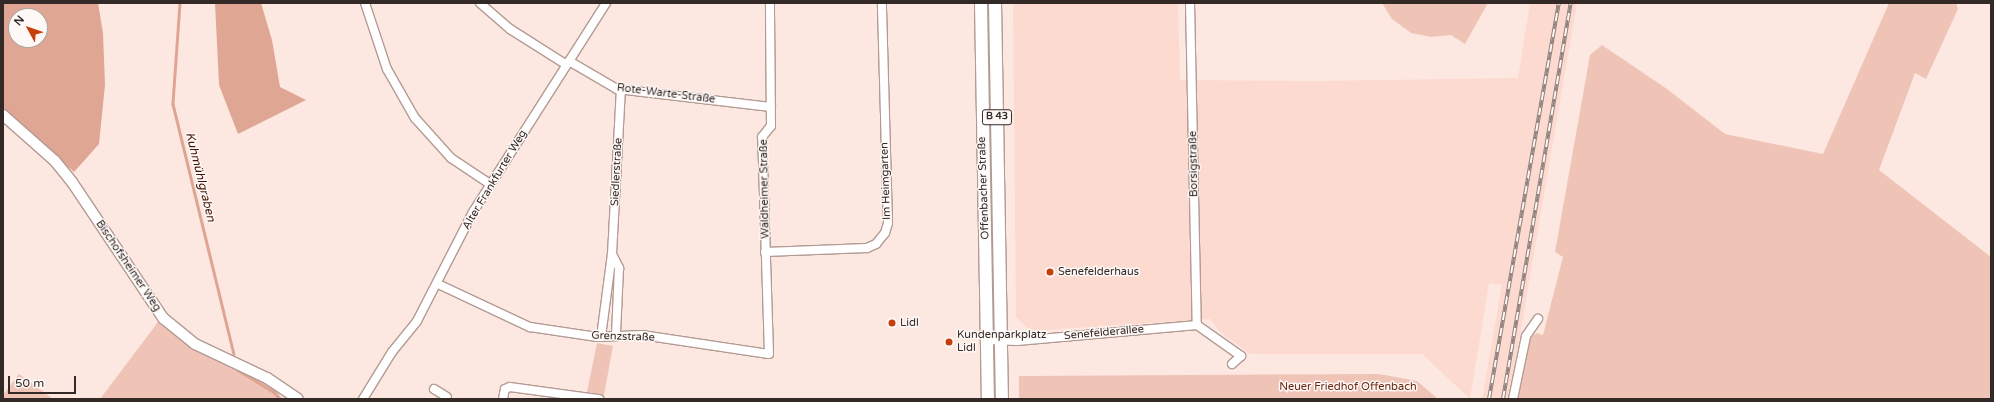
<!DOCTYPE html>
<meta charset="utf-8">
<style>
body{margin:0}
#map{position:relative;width:1994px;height:402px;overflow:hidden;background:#fde8e1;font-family:"Varela Round",sans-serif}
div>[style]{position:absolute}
.built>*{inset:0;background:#fcdacf}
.green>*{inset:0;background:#efc4b7}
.forest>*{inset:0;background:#e0a694}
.stream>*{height:2.5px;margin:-1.25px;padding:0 1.25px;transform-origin:1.25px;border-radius:1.25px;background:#dfa593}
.roads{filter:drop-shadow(1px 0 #b39b93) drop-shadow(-1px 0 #b39b93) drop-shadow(0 1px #b39b93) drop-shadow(0 -1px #b39b93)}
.minor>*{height:8px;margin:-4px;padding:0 4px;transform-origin:4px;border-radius:4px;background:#fff}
.tertiary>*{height:10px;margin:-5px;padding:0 5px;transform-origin:5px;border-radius:5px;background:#fff}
.primary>*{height:12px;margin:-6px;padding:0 6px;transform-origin:6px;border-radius:6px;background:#fff}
.rail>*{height:4px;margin-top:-2px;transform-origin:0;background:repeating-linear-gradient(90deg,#fef9f7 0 8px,#91827d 0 16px);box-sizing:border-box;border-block:1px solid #91827d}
.dots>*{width:11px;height:11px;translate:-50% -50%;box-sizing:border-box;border:2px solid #fef9f7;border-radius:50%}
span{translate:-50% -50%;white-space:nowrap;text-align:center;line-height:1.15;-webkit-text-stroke:3px #fef9f7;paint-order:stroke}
.shield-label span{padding:1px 3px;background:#fef9f7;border:1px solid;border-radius:3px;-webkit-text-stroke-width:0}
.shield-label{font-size:10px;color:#332926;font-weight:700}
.street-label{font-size:11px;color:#332926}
.poi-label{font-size:11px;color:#332926}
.left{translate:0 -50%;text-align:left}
.park-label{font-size:11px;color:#6c2711}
.water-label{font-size:12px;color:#491605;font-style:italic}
.frame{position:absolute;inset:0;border:4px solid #332926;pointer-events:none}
.north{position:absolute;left:8px;top:8px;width:40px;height:40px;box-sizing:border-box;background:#fef9f7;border:1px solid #ada6a3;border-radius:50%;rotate:310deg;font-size:11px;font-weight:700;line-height:16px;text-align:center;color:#332926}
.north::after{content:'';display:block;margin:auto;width:14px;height:18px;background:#c63e09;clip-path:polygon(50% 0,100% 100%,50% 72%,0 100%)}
.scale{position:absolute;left:8px;top:376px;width:68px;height:18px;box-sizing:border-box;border:2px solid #332926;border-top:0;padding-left:5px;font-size:12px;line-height:14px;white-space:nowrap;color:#332926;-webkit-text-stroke:3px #fef9f7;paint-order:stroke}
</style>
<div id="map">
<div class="built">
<div style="clip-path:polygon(1013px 3px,1178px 3px,1180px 80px,1315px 81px,1518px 78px,1530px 3px,1577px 3px,1509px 399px,1482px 399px,1502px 285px,1489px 283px,1470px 399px,1422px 354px,1250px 354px,1220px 332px,1210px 319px,1031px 331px,1016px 317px)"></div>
</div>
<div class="green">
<div style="clip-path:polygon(1382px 3px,1488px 3px,1465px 44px,1451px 35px,1431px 37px,1411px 33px,1392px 19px)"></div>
<div style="clip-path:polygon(1889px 3px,1956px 3px,1958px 9px,1926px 79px,1915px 73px,1879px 170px,1991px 257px,1991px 399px,1516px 399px,1528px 338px,1537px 333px,1543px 335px,1563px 257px,1555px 252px,1590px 55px,1602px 45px,1667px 89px,1725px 134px,1823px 154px)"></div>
<div style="clip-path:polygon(158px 322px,184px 340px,272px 383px,282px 399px,100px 399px)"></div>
<div style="clip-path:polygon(597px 343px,613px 346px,604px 395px,587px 392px)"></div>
<div style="clip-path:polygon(19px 374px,53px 399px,3px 399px,3px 395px)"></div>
<div style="clip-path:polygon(1379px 374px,1417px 381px,1438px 399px,1019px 399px,1019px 376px)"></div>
</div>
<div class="forest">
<div style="clip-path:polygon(evenodd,3px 3px,98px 3px,103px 33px,105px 85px,99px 144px,74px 172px,3px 111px,3px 3px,16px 16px,40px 16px,40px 40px,16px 40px,16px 16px)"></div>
<div style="clip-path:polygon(215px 3px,261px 3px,272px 40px,280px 87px,306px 100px,238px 134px,219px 85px)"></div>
</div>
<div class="stream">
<div style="left:180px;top:3px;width:101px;rotate:94deg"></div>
<div style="left:173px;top:104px;width:257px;rotate:76.3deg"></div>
<div style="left:238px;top:370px;width:42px;rotate:31.4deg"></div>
<div style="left:274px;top:392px;width:9px;rotate:49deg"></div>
</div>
<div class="roads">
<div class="minor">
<div style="left:365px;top:3px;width:70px;rotate:71.6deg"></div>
<div style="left:387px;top:69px;width:56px;rotate:60.3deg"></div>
<div style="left:415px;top:118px;width:54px;rotate:48deg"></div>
<div style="left:451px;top:158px;width:47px;rotate:33.7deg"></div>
<div style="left:480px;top:3px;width:40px;rotate:41deg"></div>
<div style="left:510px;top:29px;width:67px;rotate:32.3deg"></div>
<div style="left:1190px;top:3px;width:322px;rotate:88.8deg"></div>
<div style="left:569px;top:61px;width:56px;rotate:30.3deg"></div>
<div style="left:617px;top:89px;width:155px;rotate:6.7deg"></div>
<div style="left:765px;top:252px;width:102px;rotate:-2.2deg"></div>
<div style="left:867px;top:248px;width:10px;rotate:-24deg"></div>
<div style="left:876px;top:244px;width:14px;rotate:-51deg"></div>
<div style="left:885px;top:233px;width:10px;rotate:-73deg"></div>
<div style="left:888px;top:223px;width:220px;rotate:-91.6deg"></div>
<div style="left:612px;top:254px;width:16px;rotate:63deg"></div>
<div style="left:619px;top:268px;width:67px;rotate:92.6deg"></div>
<div style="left:438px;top:284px;width:102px;rotate:25.1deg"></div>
<div style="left:530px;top:327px;width:68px;rotate:8.5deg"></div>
<div style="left:597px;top:337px;width:45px;rotate:-2.5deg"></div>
<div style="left:642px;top:335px;width:128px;rotate:8.5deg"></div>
<div style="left:769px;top:354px;width:217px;rotate:-91.8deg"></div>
<div style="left:762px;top:137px;width:14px;rotate:-51deg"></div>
<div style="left:771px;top:126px;width:123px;rotate:-90.5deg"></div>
<div style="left:1197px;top:325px;width:54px;rotate:35.2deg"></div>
<div style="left:1241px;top:356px;width:12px;rotate:138deg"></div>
<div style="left:601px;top:337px;width:84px;rotate:-82.5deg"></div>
<div style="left:612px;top:254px;width:165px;rotate:-86.9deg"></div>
<div style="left:987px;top:340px;width:30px;rotate:2deg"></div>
<div style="left:1017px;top:341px;width:181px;rotate:-5.1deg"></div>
<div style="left:434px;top:389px;width:15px;rotate:32deg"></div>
<div style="left:363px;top:399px;width:55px;rotate:-58.3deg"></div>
<div style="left:392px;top:352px;width:40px;rotate:-51deg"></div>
<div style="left:417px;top:321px;width:123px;rotate:-62.8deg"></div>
<div style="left:473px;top:212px;width:248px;rotate:-57.5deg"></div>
<div style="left:503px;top:399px;width:10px;rotate:-79deg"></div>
<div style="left:505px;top:389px;width:5px;rotate:-22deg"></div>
<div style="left:510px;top:387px;width:90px;rotate:7.7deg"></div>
<div style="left:1513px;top:399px;width:64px;rotate:-78.3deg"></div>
<div style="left:1526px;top:336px;width:21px;rotate:-55deg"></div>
</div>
<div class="tertiary">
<div style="left:3px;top:115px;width:69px;rotate:41.5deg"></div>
<div style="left:55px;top:161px;width:27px;rotate:51deg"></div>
<div style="left:72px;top:182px;width:164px;rotate:56.2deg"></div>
<div style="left:163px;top:318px;width:41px;rotate:39.1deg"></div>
<div style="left:195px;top:344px;width:80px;rotate:25.3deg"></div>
<div style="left:267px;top:378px;width:37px;rotate:34deg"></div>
</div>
<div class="primary">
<div style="left:981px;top:3px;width:396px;rotate:89deg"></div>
<div style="left:995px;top:3px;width:396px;rotate:89deg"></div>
</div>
</div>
<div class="rail">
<div style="left:1489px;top:399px;width:402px;rotate:-80deg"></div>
<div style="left:1503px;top:399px;width:402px;rotate:-80.3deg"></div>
</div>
<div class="dots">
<div style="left:1050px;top:272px;background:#c63e09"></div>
<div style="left:892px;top:323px;background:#c63e09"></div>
<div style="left:949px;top:342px;background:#c63e09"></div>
</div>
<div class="shield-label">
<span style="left:997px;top:117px">B 43</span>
</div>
<div class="street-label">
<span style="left:666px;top:94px;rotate:7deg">Rote-Warte-Straße</span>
<span style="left:1194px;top:164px;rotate:-91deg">Borsigstraße</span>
<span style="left:617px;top:172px;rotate:-87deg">Siedlerstraße</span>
<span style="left:495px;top:180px;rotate:-59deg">Alter Frankfurter Weg</span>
<span style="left:886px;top:181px;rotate:-92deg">Im Heimgarten</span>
<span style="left:984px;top:188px;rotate:-92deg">Offenbacher Straße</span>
<span style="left:765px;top:189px;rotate:-91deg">Waldheimer Straße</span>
<span style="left:128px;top:266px;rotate:56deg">Bischofsheimer Weg</span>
<span style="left:1104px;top:333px;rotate:-5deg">Senefelderallee</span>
<span style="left:623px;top:337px;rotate:2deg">Grenzstraße</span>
</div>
<div class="poi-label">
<span class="left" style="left:1058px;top:272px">Senefelderhaus</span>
<span class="left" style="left:900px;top:323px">Lidl</span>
<span class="left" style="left:957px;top:342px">Kundenparkplatz<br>Lidl</span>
</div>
<div class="park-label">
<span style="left:1348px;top:387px">Neuer Friedhof Offenbach</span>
</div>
<div class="water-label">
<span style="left:200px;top:177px;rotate:76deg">Kuhmühlgraben</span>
</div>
<div class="frame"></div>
<div class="north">N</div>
<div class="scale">50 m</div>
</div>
